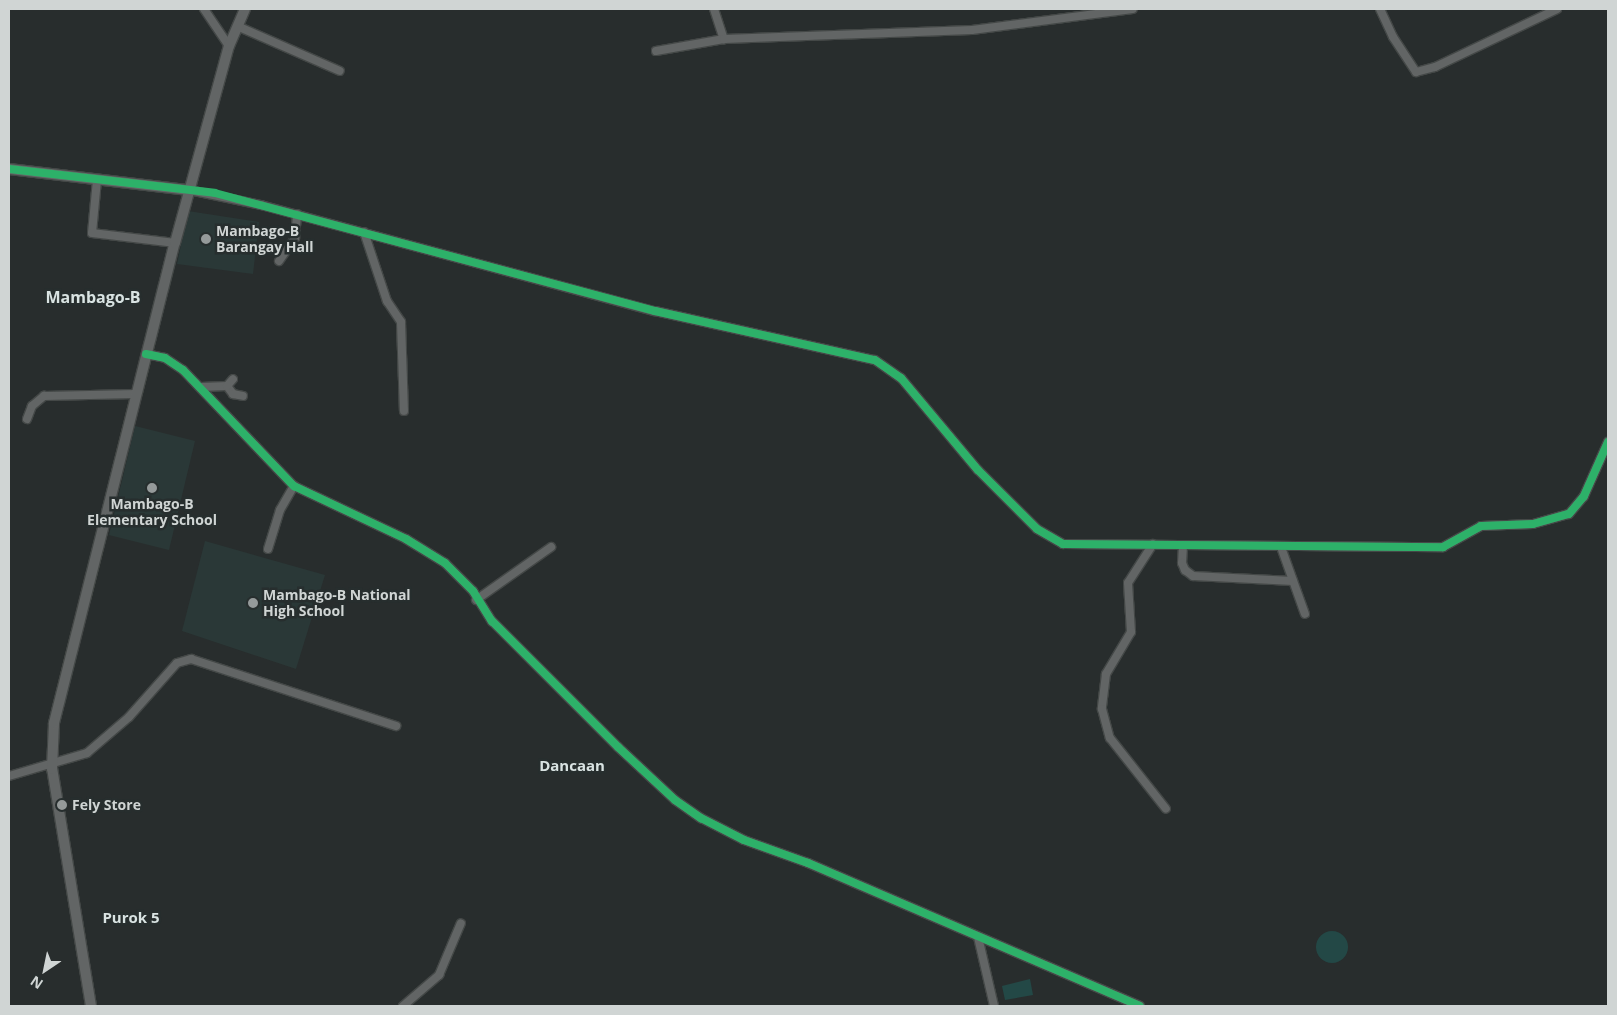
<!DOCTYPE html>
<style>
body{margin:0}
#map{position:relative;width:1617px;height:1015px;overflow:hidden;background:#282d2d;font-family:"Open Sans",sans-serif}
div>[style]{position:absolute}
.built>*{inset:0;background:#2a3837}
.green>*{inset:0;background:#234846}
.round{border-radius:50%}
.roads{filter:drop-shadow(1px 0 #444847) drop-shadow(-1px 0 #444847) drop-shadow(0 1px #444847) drop-shadow(0 -1px #444847)}
.minor>*{height:8px;margin:-4px;padding:0 4px;transform-origin:4px;border-radius:4px;background:#626565}
.tertiary>*{height:10px;margin:-5px;padding:0 5px;transform-origin:5px;border-radius:5px;background:#626565}
.cycleway>*{height:8px;margin:-4px;padding:0 4px;transform-origin:4px;border-radius:4px;background:#2db169}
.dots>*{width:14px;height:14px;translate:-50% -50%;box-sizing:border-box;border:2px solid #272e2e;border-radius:50%}
span{translate:-50% -50%;white-space:nowrap;text-align:center;line-height:1.15;-webkit-text-stroke:5px #272e2e;paint-order:stroke}
.poi-label{font-size:14px;color:#d0d5d4;font-weight:700}
.left{translate:0 -50%;text-align:left}
.neighbourhood-label{font-size:15px;color:#d9e3e2;font-weight:700}
.quarter-label{font-size:16px;color:#d9e3e2;font-weight:700}
.frame{position:absolute;inset:0;border:10px solid #d0d5d4;pointer-events:none}
.north{position:absolute;left:20px;top:945px;width:50px;height:50px;-webkit-text-stroke:4px #272e2e;paint-order:stroke;rotate:214deg;font-size:14px;font-weight:700;line-height:20px;text-align:center;color:#d0d5d4}
.north::after{content:'';display:block;margin:auto;width:18px;height:22px;background:#d0d5d4;clip-path:polygon(50% 0,100% 100%,50% 72%,0 100%)}
</style>
<div id="map">
<div class="built">
<div style="clip-path:polygon(188px 211px,259px 222px,253px 274px,177px 264px)"></div>
<div style="clip-path:polygon(135px 426px,195px 441px,169px 550px,109px 535px)"></div>
<div style="clip-path:polygon(205px 541px,325px 575px,296px 669px,182px 631px)"></div>
</div>
<div class="green">
<div class="round" style="left:1316px;top:931px;width:32px;height:32px"></div>
<div style="clip-path:polygon(1030px 979px,1033px 995px,1005px 1000px,1002px 986px)"></div>
</div>
<div class="roads">
<div class="minor">
<div style="left:204px;top:9px;width:45px;rotate:56deg"></div>
<div style="left:714px;top:9px;width:32px;rotate:72deg"></div>
<div style="left:1380px;top:9px;width:31px;rotate:65deg"></div>
<div style="left:1393px;top:37px;width:42px;rotate:56.7deg"></div>
<div style="left:1416px;top:72px;width:20px;rotate:-15deg"></div>
<div style="left:1435px;top:67px;width:135px;rotate:-25.4deg"></div>
<div style="left:237px;top:26px;width:112px;rotate:23.6deg"></div>
<div style="left:656px;top:51px;width:69px;rotate:-10deg"></div>
<div style="left:724px;top:39px;width:248px;rotate:-2.1deg"></div>
<div style="left:972px;top:30px;width:162px;rotate:-7.4deg"></div>
<div style="left:97px;top:180px;width:53px;rotate:95.4deg"></div>
<div style="left:92px;top:233px;width:84px;rotate:6.9deg"></div>
<div style="left:189px;top:190px;width:74px;rotate:11.8deg"></div>
<div style="left:261px;top:205px;width:408px;rotate:15.1deg"></div>
<div style="left:655px;top:311px;width:225px;rotate:12.6deg"></div>
<div style="left:875px;top:360px;width:32px;rotate:35deg"></div>
<div style="left:901px;top:378px;width:120px;rotate:50.1deg"></div>
<div style="left:978px;top:470px;width:83px;rotate:45deg"></div>
<div style="left:1037px;top:529px;width:30px;rotate:30deg"></div>
<div style="left:1063px;top:544px;width:380px;rotate:0.5deg"></div>
<div style="left:1443px;top:547px;width:43px;rotate:-28.9deg"></div>
<div style="left:1481px;top:526px;width:52px;rotate:-2.2deg"></div>
<div style="left:1533px;top:524px;width:37px;rotate:-16deg"></div>
<div style="left:1569px;top:514px;width:23px;rotate:-50deg"></div>
<div style="left:1584px;top:496px;width:59px;rotate:-66deg"></div>
<div style="left:364px;top:232px;width:73px;rotate:71.6deg"></div>
<div style="left:387px;top:301px;width:25px;rotate:56deg"></div>
<div style="left:401px;top:322px;width:89px;rotate:88.1deg"></div>
<div style="left:279px;top:261px;width:28px;rotate:-55deg"></div>
<div style="left:295px;top:238px;width:24px;rotate:-85deg"></div>
<div style="left:146px;top:354px;width:19px;rotate:12deg"></div>
<div style="left:165px;top:358px;width:22px;rotate:34deg"></div>
<div style="left:183px;top:370px;width:161px;rotate:46.3deg"></div>
<div style="left:294px;top:486px;width:124px;rotate:25.3deg"></div>
<div style="left:406px;top:539px;width:46px;rotate:31.6deg"></div>
<div style="left:445px;top:563px;width:40px;rotate:45deg"></div>
<div style="left:473px;top:591px;width:36px;rotate:58deg"></div>
<div style="left:492px;top:621px;width:178px;rotate:45deg"></div>
<div style="left:618px;top:747px;width:78px;rotate:42.9deg"></div>
<div style="left:675px;top:800px;width:32px;rotate:35deg"></div>
<div style="left:701px;top:818px;width:48px;rotate:27.1deg"></div>
<div style="left:744px;top:840px;width:68px;rotate:19.8deg"></div>
<div style="left:808px;top:863px;width:361px;rotate:23.3deg"></div>
<div style="left:227px;top:386px;width:10px;rotate:53deg"></div>
<div style="left:233px;top:394px;width:10px;rotate:11deg"></div>
<div style="left:201px;top:387px;width:26px;rotate:-2deg"></div>
<div style="left:227px;top:386px;width:9px;rotate:-49deg"></div>
<div style="left:27px;top:419px;width:14px;rotate:-69deg"></div>
<div style="left:32px;top:406px;width:16px;rotate:-40deg"></div>
<div style="left:44px;top:396px;width:91px;rotate:-1.3deg"></div>
<div style="left:1153px;top:544px;width:46px;rotate:122.7deg"></div>
<div style="left:1128px;top:583px;width:49px;rotate:86.5deg"></div>
<div style="left:1131px;top:632px;width:49px;rotate:120.8deg"></div>
<div style="left:1106px;top:674px;width:35px;rotate:97deg"></div>
<div style="left:1102px;top:709px;width:30px;rotate:75deg"></div>
<div style="left:1110px;top:738px;width:90px;rotate:51.7deg"></div>
<div style="left:1183px;top:545px;width:18px;rotate:93deg"></div>
<div style="left:1182px;top:563px;width:8px;rotate:67deg"></div>
<div style="left:1185px;top:570px;width:10px;rotate:37deg"></div>
<div style="left:1193px;top:576px;width:100px;rotate:2.9deg"></div>
<div style="left:1281px;top:547px;width:71px;rotate:70.3deg"></div>
<div style="left:268px;top:549px;width:41px;rotate:-72.9deg"></div>
<div style="left:280px;top:510px;width:28px;rotate:-60deg"></div>
<div style="left:476px;top:600px;width:92px;rotate:-35.2deg"></div>
<div style="left:9px;top:776px;width:81px;rotate:-16.4deg"></div>
<div style="left:87px;top:753px;width:55px;rotate:-40.6deg"></div>
<div style="left:129px;top:717px;width:72px;rotate:-48.4deg"></div>
<div style="left:177px;top:663px;width:15px;rotate:-16deg"></div>
<div style="left:191px;top:659px;width:216px;rotate:18.1deg"></div>
<div style="left:978px;top:937px;width:71px;rotate:76.9deg"></div>
<div style="left:403px;top:1006px;width:48px;rotate:-40.7deg"></div>
<div style="left:439px;top:975px;width:56px;rotate:-67.1deg"></div>
</div>
<div class="tertiary">
<div style="left:9px;top:169px;width:181px;rotate:6.7deg"></div>
<div style="left:91px;top:1006px;width:240px;rotate:-99.3deg"></div>
<div style="left:52px;top:769px;width:46px;rotate:-87.5deg"></div>
<div style="left:54px;top:723px;width:495px;rotate:-75.9deg"></div>
<div style="left:175px;top:243px;width:204px;rotate:-74.7deg"></div>
<div style="left:229px;top:46px;width:40px;rotate:-66.6deg"></div>
</div>
</div>
<div class="cycleway">
<div style="left:9px;top:169px;width:207px;rotate:6.6deg"></div>
<div style="left:215px;top:193px;width:456px;rotate:15deg"></div>
<div style="left:655px;top:311px;width:225px;rotate:12.6deg"></div>
<div style="left:875px;top:360px;width:32px;rotate:35deg"></div>
<div style="left:901px;top:378px;width:120px;rotate:50.1deg"></div>
<div style="left:978px;top:470px;width:83px;rotate:45deg"></div>
<div style="left:1037px;top:529px;width:30px;rotate:30deg"></div>
<div style="left:1063px;top:544px;width:380px;rotate:0.5deg"></div>
<div style="left:1443px;top:547px;width:43px;rotate:-28.9deg"></div>
<div style="left:1481px;top:526px;width:52px;rotate:-2.2deg"></div>
<div style="left:1533px;top:524px;width:37px;rotate:-16deg"></div>
<div style="left:1569px;top:514px;width:23px;rotate:-50deg"></div>
<div style="left:1584px;top:496px;width:59px;rotate:-66deg"></div>
<div style="left:146px;top:354px;width:19px;rotate:12deg"></div>
<div style="left:165px;top:358px;width:22px;rotate:34deg"></div>
<div style="left:183px;top:370px;width:161px;rotate:46.3deg"></div>
<div style="left:294px;top:486px;width:124px;rotate:25.3deg"></div>
<div style="left:406px;top:539px;width:46px;rotate:31.6deg"></div>
<div style="left:445px;top:563px;width:40px;rotate:45deg"></div>
<div style="left:473px;top:591px;width:36px;rotate:58deg"></div>
<div style="left:492px;top:621px;width:178px;rotate:45deg"></div>
<div style="left:618px;top:747px;width:78px;rotate:42.9deg"></div>
<div style="left:675px;top:800px;width:32px;rotate:35deg"></div>
<div style="left:701px;top:818px;width:48px;rotate:27.1deg"></div>
<div style="left:744px;top:840px;width:68px;rotate:19.8deg"></div>
<div style="left:808px;top:863px;width:361px;rotate:23.3deg"></div>
</div>
<div class="dots">
<div style="left:206px;top:239px;background:#959a9a"></div>
<div style="left:152px;top:488px;background:#959a9a"></div>
<div style="left:253px;top:603px;background:#959a9a"></div>
<div style="left:62px;top:805px;background:#959a9a"></div>
</div>
<div class="poi-label">
<span class="left" style="left:216px;top:239px">Mambago-B<br>Barangay Hall</span>
<span style="left:152px;top:512px">Mambago-B<br>Elementary School</span>
<span class="left" style="left:263px;top:603px">Mambago-B National<br>High School</span>
<span class="left" style="left:72px;top:805px">Fely Store</span>
</div>
<div class="neighbourhood-label">
<span style="left:572px;top:766px">Dancaan</span>
<span style="left:131px;top:918px">Purok 5</span>
</div>
<div class="quarter-label">
<span style="left:93px;top:297px">Mambago-B</span>
</div>
<div class="frame"></div>
<div class="north">N</div>
</div>
